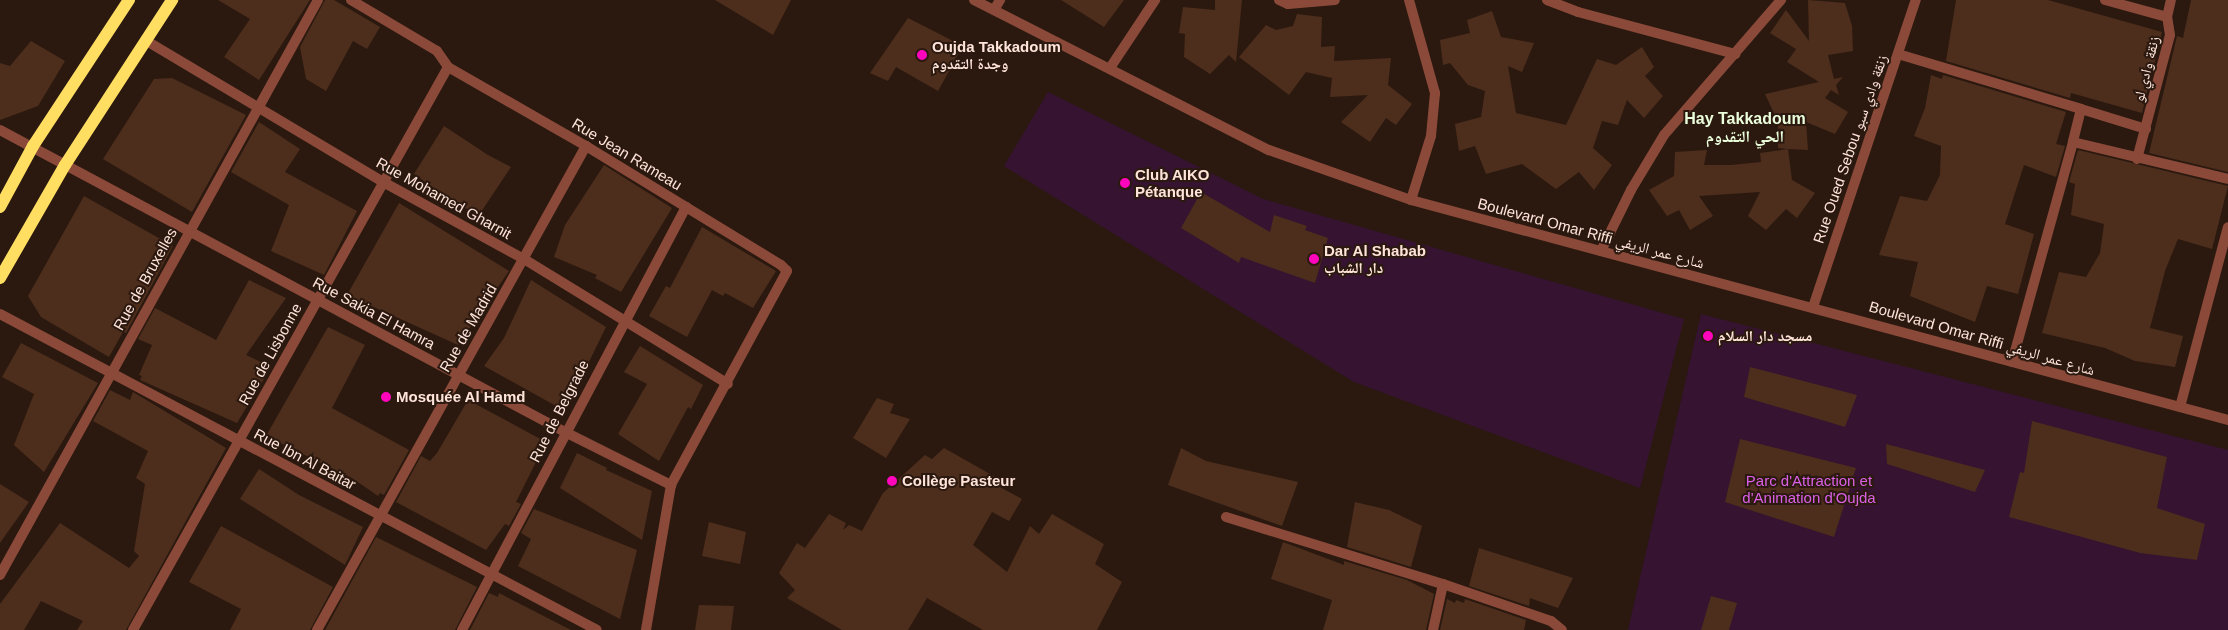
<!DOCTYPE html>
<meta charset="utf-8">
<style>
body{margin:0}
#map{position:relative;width:2228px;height:630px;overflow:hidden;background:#2b1910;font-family:Arial,"Noto Naskh Arabic",sans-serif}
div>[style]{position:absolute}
.green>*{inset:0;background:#351331}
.building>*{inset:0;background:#4d2d1b}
.service>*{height:10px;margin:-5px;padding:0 5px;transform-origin:5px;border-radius:5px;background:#8b4a39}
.minor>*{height:10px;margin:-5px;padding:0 5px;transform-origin:5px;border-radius:5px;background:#8b4a39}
.tertiary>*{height:10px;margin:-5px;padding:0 5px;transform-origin:5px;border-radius:5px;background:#8b4a39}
.primary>*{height:12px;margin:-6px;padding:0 6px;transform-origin:6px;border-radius:6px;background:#ffde61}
.dots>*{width:14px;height:14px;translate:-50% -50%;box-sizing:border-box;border:2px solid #2b1910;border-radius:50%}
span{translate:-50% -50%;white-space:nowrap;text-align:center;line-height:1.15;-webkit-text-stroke:4px #2b1910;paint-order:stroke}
.poi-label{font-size:15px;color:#ffe4da;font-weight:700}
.left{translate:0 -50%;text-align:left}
.street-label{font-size:15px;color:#ffe4da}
.park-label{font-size:15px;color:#da60e5}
.neighbourhood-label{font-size:16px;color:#ecffdc;font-weight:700}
</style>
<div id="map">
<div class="green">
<div style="clip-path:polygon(1048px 92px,1263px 199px,1684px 319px,1640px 488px,1354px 382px,1004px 166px)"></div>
<div style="clip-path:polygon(1701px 314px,2228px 450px,2228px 630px,1628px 630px)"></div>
</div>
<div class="building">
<div style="clip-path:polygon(218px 0,310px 0,259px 80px,224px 57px,250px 19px)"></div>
<div style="clip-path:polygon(325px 0,334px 0,380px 27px,367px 49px,353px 41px,326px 91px,306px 79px,300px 47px)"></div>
<div style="clip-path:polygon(715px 0,791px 0,773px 35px)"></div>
<div style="clip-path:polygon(1061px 0,1124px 0,1104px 27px)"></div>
<div style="clip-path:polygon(1215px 0,1242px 0,1236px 62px,1229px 55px,1210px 74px,1184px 57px,1185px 34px,1179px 33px,1183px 7px,1215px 10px)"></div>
<div style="clip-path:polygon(1808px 0,1845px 3px,1852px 26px,1853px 51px,1828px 55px,1834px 79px,1843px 77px,1836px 85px,1839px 95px,1831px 90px,1825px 98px,1848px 112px,1835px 134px,1806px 122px,1808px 150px,1788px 149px,1792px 180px,1815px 193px,1797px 218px,1786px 209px,1766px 230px,1748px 216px,1760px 192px,1699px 196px,1713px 216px,1690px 230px,1679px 210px,1667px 216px,1649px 190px,1674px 176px,1675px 152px,1707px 150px,1704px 165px,1731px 165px,1761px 162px,1760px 153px,1788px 149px,1778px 148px,1778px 122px,1765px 94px,1819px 82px,1787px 62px,1796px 49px,1770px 33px,1786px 10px,1809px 41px)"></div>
<div style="clip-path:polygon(1956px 0,2048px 0,2162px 32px,2142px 113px,2071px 93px,2070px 98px,1946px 61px)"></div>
<div style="clip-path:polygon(2191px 0,2228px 0,2228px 172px,2149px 153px,2177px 36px,2183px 38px)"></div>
<div style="clip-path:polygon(1492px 11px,1501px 37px,1534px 43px,1522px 72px,1508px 66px,1516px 113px,1566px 125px,1597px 59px,1616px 65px,1642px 47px,1654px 67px,1645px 76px,1663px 96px,1644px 118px,1627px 100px,1618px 125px,1602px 121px,1593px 148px,1612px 165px,1594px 190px,1579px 172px,1556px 189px,1522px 164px,1486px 174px,1475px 146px,1459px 151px,1455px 124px,1481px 117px,1485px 91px,1468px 85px,1450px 63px,1443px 65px,1440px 40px,1470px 33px,1467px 20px)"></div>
<div style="clip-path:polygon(1297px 14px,1322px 17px,1321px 47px,1335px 46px,1334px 61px,1391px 58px,1388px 85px,1412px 104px,1396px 125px,1386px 118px,1370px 142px,1341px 122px,1368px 95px,1330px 97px,1332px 78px,1306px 72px,1289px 95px,1239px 57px,1266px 25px,1276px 30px,1293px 26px)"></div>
<div style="clip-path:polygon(908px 18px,963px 46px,938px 91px,896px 67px,888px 81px,870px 73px)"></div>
<div style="clip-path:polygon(31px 41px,65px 61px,38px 106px,0 120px,0 63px,10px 66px)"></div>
<div style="clip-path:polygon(1931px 75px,1942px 79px,1943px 75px,2066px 112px,2056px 144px,2065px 146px,2056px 177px,2024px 165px,2005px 224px,2034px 234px,2018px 294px,1987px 286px,1975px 322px,1910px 296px,1918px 262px,1879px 255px,1900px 196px,1927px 201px,1940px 175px,1941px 146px,1914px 136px,1925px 108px)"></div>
<div style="clip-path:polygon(172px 78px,246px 115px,192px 212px,103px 159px,154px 79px)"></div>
<div style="clip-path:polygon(259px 122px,300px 149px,285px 172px,357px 211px,324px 275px,271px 251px,289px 205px,231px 172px)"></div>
<div style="clip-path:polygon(444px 126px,488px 155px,511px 167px,479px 215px,457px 204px,414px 174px)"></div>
<div style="clip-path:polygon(2078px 150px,2228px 186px,2212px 249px,2178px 239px,2165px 271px,2150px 328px,2183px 336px,2175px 367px,2135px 361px,2105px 348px,2042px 333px,2059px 272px,2086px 277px,2100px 253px,2104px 224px,2071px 215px,2075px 184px,2069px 182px)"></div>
<div style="clip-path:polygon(604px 165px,672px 208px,621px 292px,595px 278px,597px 275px,554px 257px,565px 225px)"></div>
<div style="clip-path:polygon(1201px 192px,1270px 232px,1274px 215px,1307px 226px,1305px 230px,1328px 238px,1315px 283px,1241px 257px,1239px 263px,1181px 228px)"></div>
<div style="clip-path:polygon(84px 196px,173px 246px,126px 333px,123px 332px,109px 357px,41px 317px,28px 296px)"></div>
<div style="clip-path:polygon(399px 203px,509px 271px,458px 345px,347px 295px)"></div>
<div style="clip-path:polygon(702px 227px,776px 271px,753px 308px,725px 293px,723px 296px,712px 290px,687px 337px,649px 316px,666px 286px,670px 288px)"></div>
<div style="clip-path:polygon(249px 280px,286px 298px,246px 355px,271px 367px,237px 423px,140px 380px,142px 376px,139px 375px,152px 345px,138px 339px,155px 308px,216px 340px)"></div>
<div style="clip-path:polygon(531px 280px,606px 327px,565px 411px,484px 366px,504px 338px)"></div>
<div style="clip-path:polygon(328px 327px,365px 345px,332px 408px,409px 450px,384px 495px,380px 493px,378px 496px,352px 478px,266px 436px)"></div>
<div style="clip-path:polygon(21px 343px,98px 383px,44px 472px,14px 445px,34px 394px,2px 377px)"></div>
<div style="clip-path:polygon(640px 346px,703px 385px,691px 409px,688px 407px,659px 461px,618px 434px,647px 384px,624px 372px)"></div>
<div style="clip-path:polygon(1750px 367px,1857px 395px,1845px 427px,1744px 397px)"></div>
<div style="clip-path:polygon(110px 390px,130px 400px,133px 392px,226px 448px,126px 630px,77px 630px,83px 621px,41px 601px,24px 630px,0 630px,0 604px,60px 523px,129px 568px,139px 556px,134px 551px,145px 484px,136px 478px,148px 451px,93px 421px)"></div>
<div style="clip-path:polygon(877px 398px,894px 404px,890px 413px,910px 419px,886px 458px,853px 438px)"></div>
<div style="clip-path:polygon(468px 400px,546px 442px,516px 502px,521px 504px,509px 526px,505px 524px,486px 550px,396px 502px,421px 456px,430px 461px,437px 453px)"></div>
<div style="clip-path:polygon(2032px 421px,2167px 457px,2157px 508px,2205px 524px,2197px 560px,2140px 553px,2009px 517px,2020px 472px,2024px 473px)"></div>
<div style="clip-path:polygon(1740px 439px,1856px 468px,1834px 537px,1725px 502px)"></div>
<div style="clip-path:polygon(1886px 444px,1985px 470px,1975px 492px,1887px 464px)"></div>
<div style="clip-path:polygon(944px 448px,999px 479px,996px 485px,1022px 499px,1009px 521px,992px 512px,973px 545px,1007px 572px,1030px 526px,1039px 534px,1052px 514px,1104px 544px,1095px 564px,1122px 582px,1097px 630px,983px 630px,927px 598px,908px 630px,842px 630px,787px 598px,795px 590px,779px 573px,797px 543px,805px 548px,829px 514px,846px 523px,843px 530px,849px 525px,862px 531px,883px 493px,925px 455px,932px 459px)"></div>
<div style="clip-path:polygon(1181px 448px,1206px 461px,1298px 482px,1282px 526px,1168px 485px)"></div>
<div style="clip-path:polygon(577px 453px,607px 468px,606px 470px,652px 491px,642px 540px,560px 488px)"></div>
<div style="clip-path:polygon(259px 469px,299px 495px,363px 527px,345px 565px,240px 499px)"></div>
<div style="clip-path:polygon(0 484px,29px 502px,0 543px)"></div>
<div style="clip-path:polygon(1355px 502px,1389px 510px,1422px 526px,1411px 567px,1347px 547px)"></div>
<div style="clip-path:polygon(534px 509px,637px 550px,620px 619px,518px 566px,531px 539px,521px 533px)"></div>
<div style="clip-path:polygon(709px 522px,746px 532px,740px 564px,702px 556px)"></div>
<div style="clip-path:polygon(221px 526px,333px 587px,310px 630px,230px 630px,241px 609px,189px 582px)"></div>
<div style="clip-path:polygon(376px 537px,477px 587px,455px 630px,325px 630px)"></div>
<div style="clip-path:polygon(1283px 542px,1344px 565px,1344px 561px,1407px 580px,1434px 594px,1426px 630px,1323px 630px,1332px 600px,1271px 579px)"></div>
<div style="clip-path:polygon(1479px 548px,1573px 578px,1558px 608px,1530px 598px,1529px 606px,1469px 586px)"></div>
<div style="clip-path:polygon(489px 593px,498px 597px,499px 593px,571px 630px,470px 630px)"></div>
<div style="clip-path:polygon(1711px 596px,1737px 603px,1729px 630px,1701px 630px)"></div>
<div style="clip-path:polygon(1447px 599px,1455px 603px,1456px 600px,1464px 603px,1465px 599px,1526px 620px,1524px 630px,1440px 630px)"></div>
<div style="clip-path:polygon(699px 605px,734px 606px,731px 630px,695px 630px)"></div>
</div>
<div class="service">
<div style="left:1279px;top:0;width:10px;rotate:24deg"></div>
<div style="left:1288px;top:4px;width:47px;rotate:-4.9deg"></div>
<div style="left:1409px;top:0;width:97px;rotate:74.4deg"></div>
<div style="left:1435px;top:93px;width:43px;rotate:95.3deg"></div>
<div style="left:1431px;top:136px;width:67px;rotate:107.4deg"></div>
<div style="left:1547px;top:0;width:33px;rotate:21deg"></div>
<div style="left:1578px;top:12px;width:163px;rotate:15deg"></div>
<div style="left:1601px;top:251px;width:68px;rotate:-63.8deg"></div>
<div style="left:1631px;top:190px;width:64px;rotate:-59deg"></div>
<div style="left:1664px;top:135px;width:179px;rotate:-49.1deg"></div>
</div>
<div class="minor">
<div style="left:351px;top:0;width:100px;rotate:30.7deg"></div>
<div style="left:437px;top:51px;width:19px;rotate:55deg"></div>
<div style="left:2105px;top:0;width:64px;rotate:15.3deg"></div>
<div style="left:2167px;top:17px;width:17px;rotate:-77deg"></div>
<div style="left:994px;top:10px;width:12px;rotate:-59deg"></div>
<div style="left:145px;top:40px;width:279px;rotate:30.8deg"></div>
<div style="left:385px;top:183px;width:158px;rotate:28.7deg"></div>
<div style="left:524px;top:259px;width:239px;rotate:31.5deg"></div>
<div style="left:1898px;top:54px;width:191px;rotate:16.7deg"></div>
<div style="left:2081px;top:109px;width:34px;rotate:104deg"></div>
<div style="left:2073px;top:142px;width:159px;rotate:13.4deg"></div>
<div style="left:448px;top:67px;width:159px;rotate:29.8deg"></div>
<div style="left:586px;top:146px;width:228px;rotate:31.4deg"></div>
<div style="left:781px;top:265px;width:8px;rotate:45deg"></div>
<div style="left:787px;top:271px;width:243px;rotate:118.5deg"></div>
<div style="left:671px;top:485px;width:147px;rotate:99.8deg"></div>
<div style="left:1110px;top:68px;width:82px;rotate:-56.5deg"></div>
<div style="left:2081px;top:109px;width:68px;rotate:17.1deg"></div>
<div style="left:0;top:130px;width:641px;rotate:28.13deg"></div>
<div style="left:565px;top:432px;width:119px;rotate:26.6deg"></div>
<div style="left:2137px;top:159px;width:128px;rotate:-75.1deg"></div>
<div style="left:2170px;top:35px;width:18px;rotate:-99deg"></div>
<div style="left:1813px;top:307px;width:324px;rotate:-71.5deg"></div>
<div style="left:0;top:314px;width:675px;rotate:27.89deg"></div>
<div style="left:2012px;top:362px;width:228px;rotate:-74.5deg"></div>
<div style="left:2180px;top:407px;width:186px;rotate:-75.1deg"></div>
<div style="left:1226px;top:517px;width:227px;rotate:17.2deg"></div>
<div style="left:1443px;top:584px;width:114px;rotate:18.9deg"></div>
<div style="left:1551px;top:621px;width:14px;rotate:39deg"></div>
<div style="left:0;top:575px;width:657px;rotate:-61.06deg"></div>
<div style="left:133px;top:630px;width:645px;rotate:-60.77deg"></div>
<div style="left:317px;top:630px;width:554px;rotate:-60.94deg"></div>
<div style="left:462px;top:630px;width:479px;rotate:-62.1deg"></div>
<div style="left:1433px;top:630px;width:47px;rotate:-77.7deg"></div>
</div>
<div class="tertiary">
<div style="left:974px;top:0;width:331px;rotate:27deg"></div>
<div style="left:1269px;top:150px;width:151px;rotate:19.4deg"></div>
<div style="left:1411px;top:200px;width:846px;rotate:15.07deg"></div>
</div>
<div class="primary">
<div style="left:0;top:207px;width:69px;rotate:-61.6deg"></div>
<div style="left:33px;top:146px;width:175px;rotate:-56.7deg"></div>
<div style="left:0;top:278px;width:130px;rotate:-60.1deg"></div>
<div style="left:65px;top:165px;width:197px;rotate:-57deg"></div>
</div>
<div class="dots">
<div style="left:922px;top:55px;background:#ff06bd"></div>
<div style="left:1125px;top:183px;background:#ff06bd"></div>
<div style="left:1314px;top:259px;background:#ff06bd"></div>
<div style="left:1708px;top:336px;background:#ff06bd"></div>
<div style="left:386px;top:397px;background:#ff06bd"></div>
<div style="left:892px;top:481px;background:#ff06bd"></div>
</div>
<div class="poi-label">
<span class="left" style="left:932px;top:55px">Oujda Takkadoum<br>وجدة التقدوم</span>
<span class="left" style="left:1135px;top:183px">Club AIKO<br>Pétanque</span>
<span class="left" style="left:1324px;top:259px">Dar Al Shabab<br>دار الشباب</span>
<span class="left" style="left:1718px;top:336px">مسجد دار السلام</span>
<span class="left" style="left:396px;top:397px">Mosquée Al Hamd</span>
<span class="left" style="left:902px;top:481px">Collège Pasteur</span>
</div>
<div class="street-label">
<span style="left:2146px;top:69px;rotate:-76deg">زنقة وادي لو</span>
<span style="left:1850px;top:149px;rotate:-71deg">Rue Oued Sebou زنقة وادي سبو</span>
<span style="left:627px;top:154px;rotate:31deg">Rue Jean Rameau</span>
<span style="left:444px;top:198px;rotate:29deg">Rue Mohamed Gharnit</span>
<span style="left:1591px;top:233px;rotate:15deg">Boulevard Omar Riffi شارع عمر الريفي</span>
<span style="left:145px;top:279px;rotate:-61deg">Rue de Bruxelles</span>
<span style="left:374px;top:313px;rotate:28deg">Rue Sakia El Hamra</span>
<span style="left:468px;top:328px;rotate:-60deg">Rue de Madrid</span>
<span style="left:1982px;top:338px;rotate:16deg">Boulevard Omar Riffi شارع عمر الريفي</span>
<span style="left:270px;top:354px;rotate:-61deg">Rue de Lisbonne</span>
<span style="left:559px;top:411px;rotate:-63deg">Rue de Belgrade</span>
<span style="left:305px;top:459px;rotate:28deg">Rue Ibn Al Baitar</span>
</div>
<div class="park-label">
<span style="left:1809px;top:489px">Parc d'Attraction et<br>d'Animation d'Oujda</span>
</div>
<div class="neighbourhood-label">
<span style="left:1745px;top:128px">Hay Takkadoum<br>الحي التقدوم</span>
</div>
</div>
